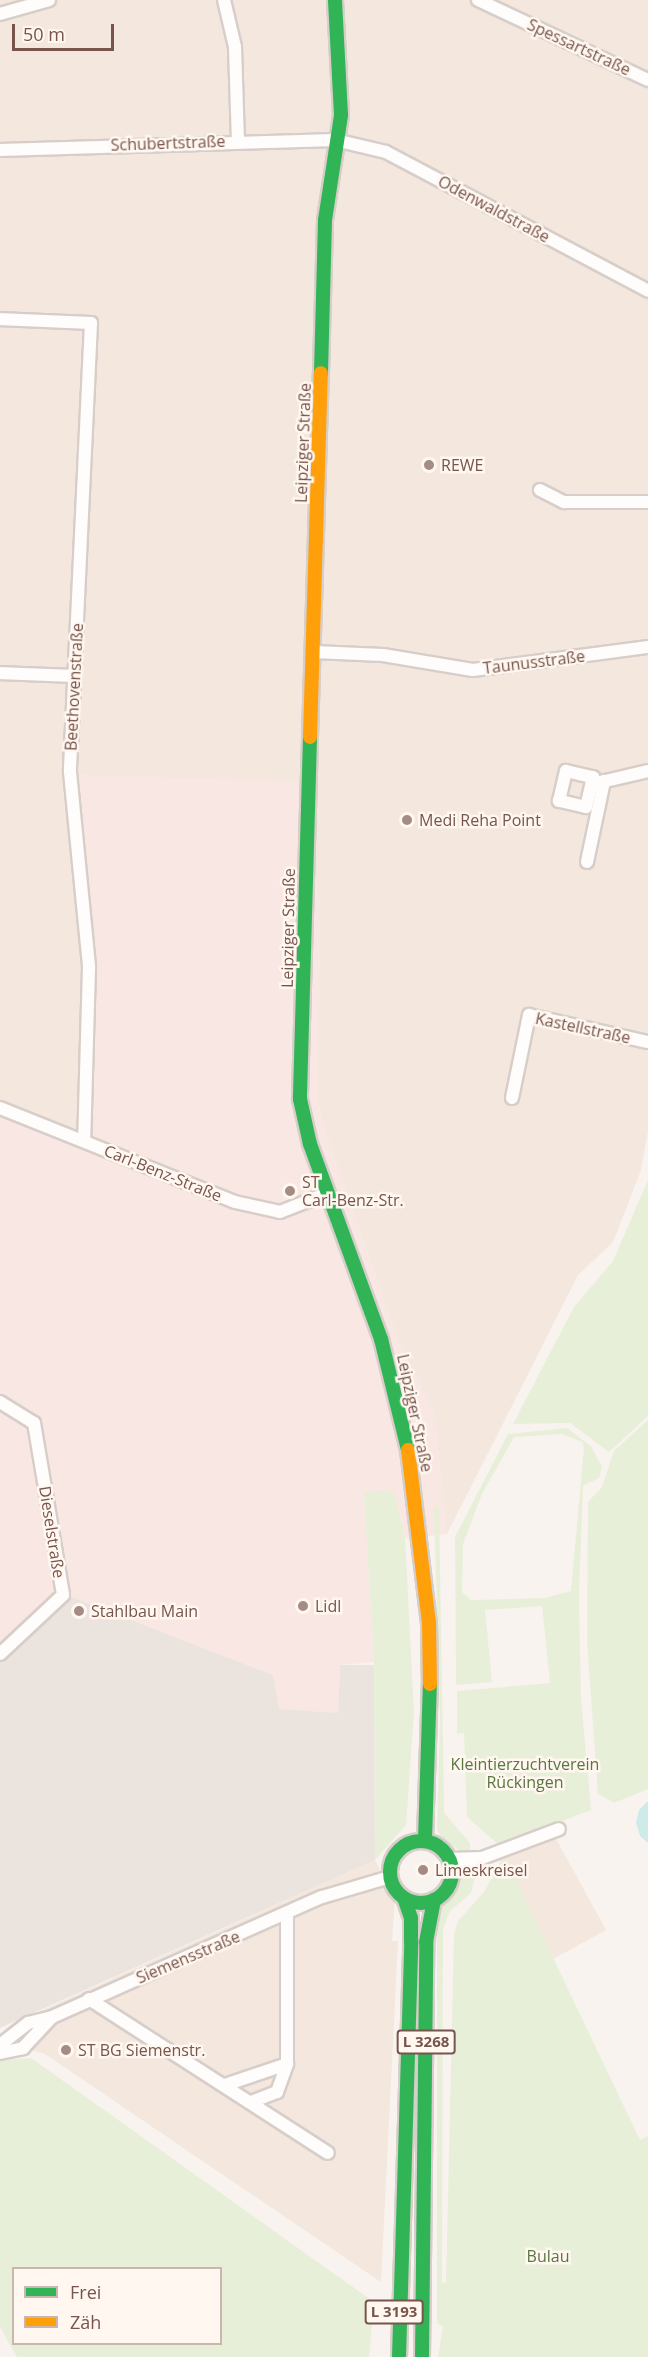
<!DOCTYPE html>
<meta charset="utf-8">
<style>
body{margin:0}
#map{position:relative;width:648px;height:2357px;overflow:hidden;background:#f8f3ee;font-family:"Open Sans",sans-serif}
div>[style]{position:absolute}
.residential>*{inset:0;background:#f3e7de}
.commercial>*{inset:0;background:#f8e7e2}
.industrial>*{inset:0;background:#ebe3de}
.green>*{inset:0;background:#e8efd9}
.water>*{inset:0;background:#cfebe9}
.roads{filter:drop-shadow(2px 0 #d7ceca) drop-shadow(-2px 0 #d7ceca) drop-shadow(0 2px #d7ceca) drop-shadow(0 -2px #d7ceca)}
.street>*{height:12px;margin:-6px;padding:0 6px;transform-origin:6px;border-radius:6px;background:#fefdfc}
.fast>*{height:14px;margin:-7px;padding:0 7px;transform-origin:7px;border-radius:7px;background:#30b455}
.fast>.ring{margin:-7px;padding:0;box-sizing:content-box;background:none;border:14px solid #30b455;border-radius:50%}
.slow>*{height:14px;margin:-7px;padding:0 7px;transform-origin:7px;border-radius:7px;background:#ff9f0a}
.dots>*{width:16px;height:16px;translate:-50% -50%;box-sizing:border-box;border:3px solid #fff7f0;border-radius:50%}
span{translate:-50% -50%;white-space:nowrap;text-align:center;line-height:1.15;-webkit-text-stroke:5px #fff7f0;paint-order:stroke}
.shield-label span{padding:2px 4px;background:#fff7f0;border:2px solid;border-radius:4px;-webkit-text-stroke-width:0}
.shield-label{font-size:15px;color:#77554c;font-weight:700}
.street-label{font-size:16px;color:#77554c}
.poi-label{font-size:16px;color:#77554c}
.left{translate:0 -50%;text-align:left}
.park-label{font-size:16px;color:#587741}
.legend{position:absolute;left:12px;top:2267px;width:210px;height:78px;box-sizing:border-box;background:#fff7f0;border:2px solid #c9b6ae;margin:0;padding:8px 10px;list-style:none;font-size:18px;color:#77554c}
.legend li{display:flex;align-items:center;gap:12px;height:30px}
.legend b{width:30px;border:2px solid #c9b6ae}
.scale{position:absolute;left:12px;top:24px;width:102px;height:27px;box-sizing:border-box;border:3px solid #77554c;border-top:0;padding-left:8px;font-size:18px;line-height:21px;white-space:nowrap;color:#77554c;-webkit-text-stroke:4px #fff7f0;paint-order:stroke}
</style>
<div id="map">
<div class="residential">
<div style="clip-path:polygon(0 0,648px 0,648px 1131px,641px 1170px,613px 1242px,578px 1275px,447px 1534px,434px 1411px,400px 1346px,321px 1119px,318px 1097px,95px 965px,94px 1122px,60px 1137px,0 1115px)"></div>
<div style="clip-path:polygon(554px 1835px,606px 1930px,553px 1959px,504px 1855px)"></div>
<div style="clip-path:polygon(375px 1860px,395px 1899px,392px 1941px,398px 1941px,381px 2282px,45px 2054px,32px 2050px,36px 2013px)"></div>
</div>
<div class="commercial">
<div style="clip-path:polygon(73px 774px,300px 781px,321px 905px,318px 1097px,321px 1119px,400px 1346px,434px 1411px,447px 1534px,405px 1538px,394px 1492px,364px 1493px,374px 1662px,340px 1665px,338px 1713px,279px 1709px,273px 1675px,56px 1591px,0 1642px,0 1115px,60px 1137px,94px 1122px,95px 965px)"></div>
</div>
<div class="industrial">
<div style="clip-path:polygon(56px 1591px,273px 1675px,279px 1709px,338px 1713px,340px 1665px,374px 1665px,375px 1860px,0 2028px,0 1642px)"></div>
</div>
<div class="green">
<div style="clip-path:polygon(648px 1180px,648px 1416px,609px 1452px,570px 1423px,513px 1424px,574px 1307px,613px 1261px)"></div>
<div style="clip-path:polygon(648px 1420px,648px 1789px,614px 1803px,598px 1794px,587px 1641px,588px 1502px,602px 1487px,614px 1451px)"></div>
<div style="clip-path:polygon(evenodd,567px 1428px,591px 1446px,602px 1467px,599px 1478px,583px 1486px,579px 1593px,581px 1698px,591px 1810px,499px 1845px,467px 1817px,464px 1733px,457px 1734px,457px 1691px,550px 1683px,542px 1606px,485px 1610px,492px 1682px,456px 1685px,455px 1537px,508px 1434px,567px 1428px,562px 1434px,582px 1442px,584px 1448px,571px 1591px,545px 1598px,471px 1600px,462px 1592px,463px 1544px,482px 1494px,514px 1437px,562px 1434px)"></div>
<div style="clip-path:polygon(386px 1490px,394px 1492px,405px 1538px,414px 1712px,406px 1825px,375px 1860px,374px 1662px,364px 1493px)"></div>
<div style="clip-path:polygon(439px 1506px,444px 1802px,444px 1813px,470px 1843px,470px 1853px,463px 1853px,442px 1839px,437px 1830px,440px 1719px,434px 1507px)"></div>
<div style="clip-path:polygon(504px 1855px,640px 2140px,648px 2136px,648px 2357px,438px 2357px,443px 2327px,437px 2323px,437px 1905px,457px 1881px,476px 1874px,471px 1893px,450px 1911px,443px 1929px,442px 2282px,446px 2283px,454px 1934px,458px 1921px,484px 1892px)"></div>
<div style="clip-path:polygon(evenodd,31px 2058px,374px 2302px,369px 2357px,17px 2357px,0 2327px,0 2060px,31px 2058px,14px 2268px,220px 2268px,220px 2344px,14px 2344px,14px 2268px)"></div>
</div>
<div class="water">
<div style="clip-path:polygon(648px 1801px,648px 1843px,640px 1836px,636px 1823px,639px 1810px)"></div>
</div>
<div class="roads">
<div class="street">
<div style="left:224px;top:0;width:48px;rotate:76.8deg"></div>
<div style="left:235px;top:47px;width:94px;rotate:88.2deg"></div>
<div style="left:478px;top:0;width:188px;rotate:25.2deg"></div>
<div style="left:0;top:14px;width:51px;rotate:-15.9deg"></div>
<div style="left:0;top:150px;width:335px;rotate:-1.7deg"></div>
<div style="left:335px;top:140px;width:52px;rotate:13.2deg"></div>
<div style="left:386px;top:152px;width:297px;rotate:27.9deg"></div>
<div style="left:0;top:319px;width:91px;rotate:2.5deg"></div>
<div style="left:91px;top:323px;width:449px;rotate:92.7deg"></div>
<div style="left:70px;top:772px;width:196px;rotate:84.4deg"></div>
<div style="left:89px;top:967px;width:174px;rotate:91.6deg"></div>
<div style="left:540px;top:490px;width:27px;rotate:27deg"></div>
<div style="left:564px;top:502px;width:84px"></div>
<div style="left:314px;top:652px;width:69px;rotate:2.5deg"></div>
<div style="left:383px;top:655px;width:91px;rotate:9.5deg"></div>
<div style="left:473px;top:670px;width:177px;rotate:-7.5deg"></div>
<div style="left:0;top:673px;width:75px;rotate:2.3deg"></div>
<div style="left:566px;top:771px;width:28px;rotate:13deg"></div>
<div style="left:593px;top:777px;width:31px;rotate:103deg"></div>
<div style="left:586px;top:807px;width:28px;rotate:-167deg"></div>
<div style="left:559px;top:801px;width:31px;rotate:-77deg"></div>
<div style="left:597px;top:783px;width:52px;rotate:-13.2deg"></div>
<div style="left:587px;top:862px;width:83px;rotate:-78.1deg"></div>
<div style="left:512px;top:1098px;width:85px;rotate:-78.4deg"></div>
<div style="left:529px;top:1015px;width:122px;rotate:12.8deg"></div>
<div style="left:0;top:1108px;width:253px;rotate:21.8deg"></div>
<div style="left:235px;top:1202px;width:46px;rotate:12.5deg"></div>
<div style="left:280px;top:1212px;width:52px;rotate:-21.6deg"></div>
<div style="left:0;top:1402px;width:40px;rotate:32deg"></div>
<div style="left:34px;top:1423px;width:174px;rotate:80.4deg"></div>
<div style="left:63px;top:1595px;width:86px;rotate:136.9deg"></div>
<div style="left:450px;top:1859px;width:32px;rotate:-2deg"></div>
<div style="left:453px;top:1874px;width:33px;rotate:-29deg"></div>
<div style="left:482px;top:1858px;width:82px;rotate:-20.6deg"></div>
<div style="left:89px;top:1999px;width:284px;rotate:32.8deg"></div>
<div style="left:0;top:2045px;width:36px;rotate:-38deg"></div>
<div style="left:28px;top:2023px;width:25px;rotate:-14deg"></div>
<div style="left:52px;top:2017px;width:295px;rotate:-24deg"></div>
<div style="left:322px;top:1897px;width:71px;rotate:-16.4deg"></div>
<div style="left:0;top:2053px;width:24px;rotate:-12deg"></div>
<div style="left:23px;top:2048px;width:41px;rotate:-47deg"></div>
<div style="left:225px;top:2085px;width:65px;rotate:-18.7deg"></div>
<div style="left:287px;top:2064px;width:151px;rotate:-90deg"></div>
<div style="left:251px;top:2102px;width:28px;rotate:-21deg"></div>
<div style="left:277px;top:2092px;width:30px;rotate:-70deg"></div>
</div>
<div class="fast">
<div style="left:321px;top:373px;width:153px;rotate:-88.5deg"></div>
<div style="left:325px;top:220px;width:106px;rotate:-81.3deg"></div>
<div style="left:341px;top:115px;width:115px;rotate:-93deg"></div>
<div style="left:310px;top:737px;width:362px;rotate:91.6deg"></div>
<div style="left:300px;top:1099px;width:46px;rotate:77.5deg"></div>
<div style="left:310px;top:1144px;width:208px;rotate:70deg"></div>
<div style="left:381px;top:1339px;width:114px;rotate:76.3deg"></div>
<div style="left:425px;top:1840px;width:156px;rotate:-88.2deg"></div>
<div class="ring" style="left:390px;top:1841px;width:48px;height:48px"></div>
<div style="left:399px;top:2357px;width:416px;rotate:-88.3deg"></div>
<div style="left:411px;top:1941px;width:23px;rotate:-90deg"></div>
<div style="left:411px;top:1918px;width:21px;rotate:-109deg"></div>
<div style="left:422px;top:2357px;width:415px;rotate:-89.4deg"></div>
<div style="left:426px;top:1942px;width:43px;rotate:-79.2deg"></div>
</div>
<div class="slow">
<div style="left:310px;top:737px;width:364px;rotate:-88.3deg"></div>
<div style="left:408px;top:1450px;width:174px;rotate:83.1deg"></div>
<div style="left:429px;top:1623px;width:61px;rotate:89.1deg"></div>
</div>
</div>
<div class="dots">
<div style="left:429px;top:465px;background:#a48c85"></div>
<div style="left:407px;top:820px;background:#a48c85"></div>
<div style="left:290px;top:1191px;background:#a48c85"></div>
<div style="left:303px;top:1606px;background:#a48c85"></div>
<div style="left:79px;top:1611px;background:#a48c85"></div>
<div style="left:423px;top:1870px;background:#a48c85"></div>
<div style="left:66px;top:2050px;background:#a48c85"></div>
</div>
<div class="shield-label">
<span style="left:426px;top:2042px">L 3268</span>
<span style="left:394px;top:2312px">L 3193</span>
</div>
<div class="street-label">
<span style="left:579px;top:47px;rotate:25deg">Spessartstraße</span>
<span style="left:168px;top:143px;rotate:-2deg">Schubertstraße</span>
<span style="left:494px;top:209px;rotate:28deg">Odenwaldstraße</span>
<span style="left:303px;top:443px;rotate:-88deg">Leipziger Straße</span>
<span style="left:534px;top:662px;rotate:-7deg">Taunusstraße</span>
<span style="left:74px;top:687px;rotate:-87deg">Beethovenstraße</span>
<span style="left:288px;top:928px;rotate:-89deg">Leipziger Straße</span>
<span style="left:583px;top:1028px;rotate:12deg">Kastellstraße</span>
<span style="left:163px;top:1173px;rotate:22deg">Carl-Benz-Straße</span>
<span style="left:415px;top:1413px;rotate:78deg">Leipziger Straße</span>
<span style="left:52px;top:1532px;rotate:81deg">Dieselstraße</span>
<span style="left:188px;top:1957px;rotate:-23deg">Siemensstraße</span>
</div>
<div class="poi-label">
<span class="left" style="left:441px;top:465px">REWE</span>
<span class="left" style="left:419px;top:820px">Medi Reha Point</span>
<span class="left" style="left:302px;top:1191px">ST<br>Carl-Benz-Str.</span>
<span class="left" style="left:315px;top:1606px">Lidl</span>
<span class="left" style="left:91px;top:1611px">Stahlbau Main</span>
<span class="left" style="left:435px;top:1870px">Limeskreisel</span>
<span class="left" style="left:78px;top:2050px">ST BG Siemenstr.</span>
</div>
<div class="park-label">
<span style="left:525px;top:1773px">Kleintierzuchtverein<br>Rückingen</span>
<span style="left:548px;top:2256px">Bulau</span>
</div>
<ul class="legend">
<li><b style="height:8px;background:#30b455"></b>Frei</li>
<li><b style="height:8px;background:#ff9f0a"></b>Zäh</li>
</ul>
<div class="scale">50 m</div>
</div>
